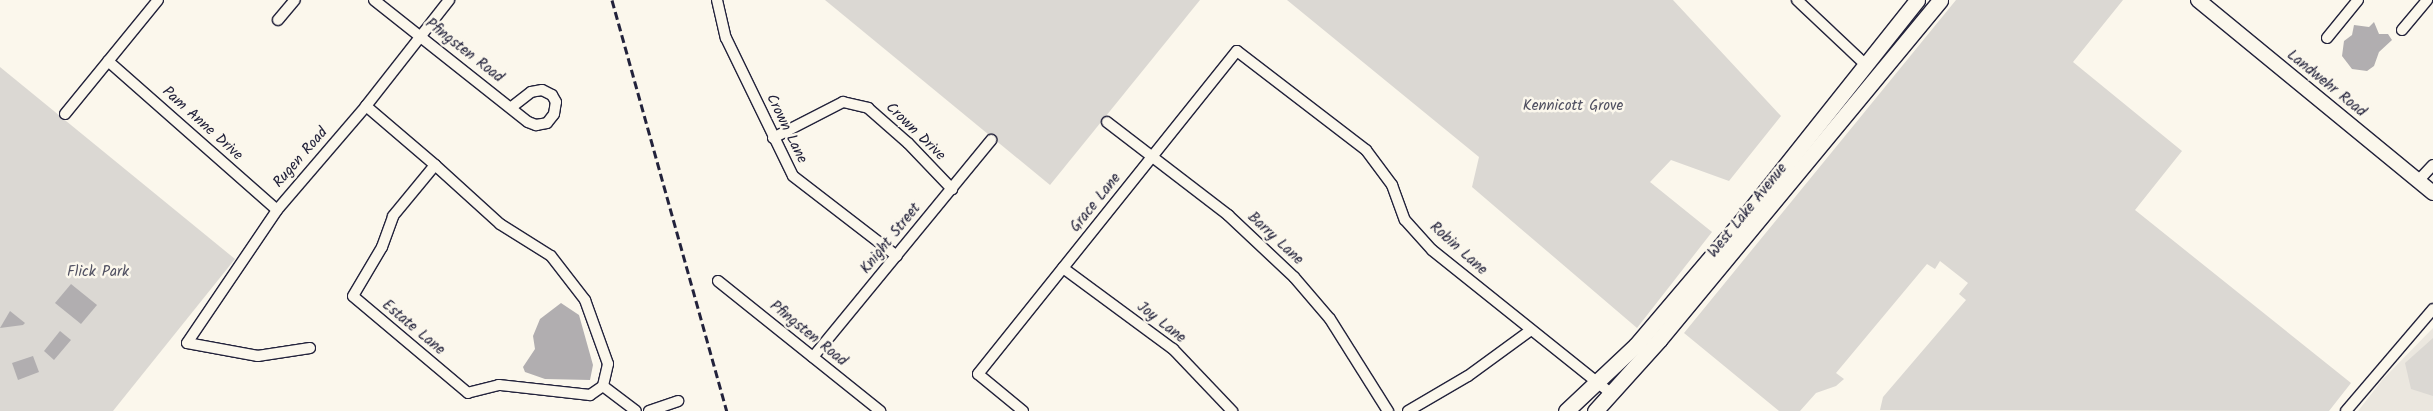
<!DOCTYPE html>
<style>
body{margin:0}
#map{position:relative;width:2433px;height:411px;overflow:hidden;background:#fbf7ec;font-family:Kalam,sans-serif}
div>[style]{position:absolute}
.built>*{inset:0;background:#ebe7df}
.green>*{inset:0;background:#dbd8d3}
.water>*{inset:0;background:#b1aeb0}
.roads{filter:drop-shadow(1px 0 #22223b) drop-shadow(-1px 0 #22223b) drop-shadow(0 1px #22223b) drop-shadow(0 -1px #22223b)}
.minor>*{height:10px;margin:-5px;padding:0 5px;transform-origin:5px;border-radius:5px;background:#fbf7ec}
.secondary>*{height:14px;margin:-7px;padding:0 7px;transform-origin:7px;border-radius:7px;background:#fbf7ec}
.primary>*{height:15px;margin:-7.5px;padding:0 7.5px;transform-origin:7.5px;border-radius:7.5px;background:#fbf7ec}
.rail>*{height:3px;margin-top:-1.5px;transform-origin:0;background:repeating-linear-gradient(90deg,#22223b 0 8px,transparent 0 12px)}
span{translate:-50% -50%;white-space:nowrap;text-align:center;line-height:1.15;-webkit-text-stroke:5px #fbf7ec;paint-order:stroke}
.street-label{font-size:15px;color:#22223b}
.park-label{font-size:15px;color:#505061}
</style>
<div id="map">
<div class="built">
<div style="clip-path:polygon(2433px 328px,2433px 411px,2358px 411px,2383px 379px)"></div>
</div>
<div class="green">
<div style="clip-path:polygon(825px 0,1200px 0,1050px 185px)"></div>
<div style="clip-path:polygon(1287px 0,1673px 0,1781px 116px,1729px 181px,1671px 160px,1650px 182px,1712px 232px,1637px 328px,1472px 187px,1479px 157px)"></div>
<div style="clip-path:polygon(1956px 0,2123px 0,2073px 62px,2182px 151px,2135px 210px,2351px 383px,2329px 411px,1880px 410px,1883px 397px,1966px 300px,1959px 294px,1968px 283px,1940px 261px,1935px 269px,1927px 264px,1836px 373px,1844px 379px,1836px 386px,1816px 393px,1800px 411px,1779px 411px,1684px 333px)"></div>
<div style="clip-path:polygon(0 67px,235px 259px,113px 411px,0 411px)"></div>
<div style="clip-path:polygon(2433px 338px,2433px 396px,2411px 389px,2405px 363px)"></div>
</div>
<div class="water">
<div style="clip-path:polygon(2374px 22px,2379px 34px,2388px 34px,2392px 40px,2379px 52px,2374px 66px,2367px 71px,2352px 69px,2342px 56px,2344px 41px,2352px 35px,2354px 25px,2369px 27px)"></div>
<div style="clip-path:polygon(71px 284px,97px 305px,81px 324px,55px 303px)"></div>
<div style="clip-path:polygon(561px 303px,579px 315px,593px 365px,590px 380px,545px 379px,525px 372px,523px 367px,535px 349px,533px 336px,540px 319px)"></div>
<div style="clip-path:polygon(10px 311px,25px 323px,23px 325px,0 328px)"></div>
<div style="clip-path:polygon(60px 331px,71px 340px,54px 360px,44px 351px)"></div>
<div style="clip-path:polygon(33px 356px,39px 372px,18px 380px,12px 363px)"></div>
</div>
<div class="roads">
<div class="minor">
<div style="left:374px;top:0;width:196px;rotate:38.4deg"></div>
<div style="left:528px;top:122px;width:9px;rotate:21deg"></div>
<div style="left:536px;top:125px;width:11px;rotate:-10deg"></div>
<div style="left:547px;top:123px;width:11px;rotate:-52deg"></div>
<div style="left:554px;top:114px;width:12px;rotate:-81deg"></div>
<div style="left:556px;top:102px;width:8px;rotate:-120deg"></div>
<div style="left:552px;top:95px;width:11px;rotate:-153deg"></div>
<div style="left:542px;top:90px;width:11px;rotate:170deg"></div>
<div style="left:531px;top:92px;width:24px;rotate:142deg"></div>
<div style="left:717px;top:0;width:39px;rotate:77deg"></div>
<div style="left:726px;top:38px;width:153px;rotate:64.1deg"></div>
<div style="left:793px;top:176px;width:131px;rotate:37.6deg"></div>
<div style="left:1797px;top:0;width:95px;rotate:43.3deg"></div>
<div style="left:278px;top:20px;width:26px;rotate:-50deg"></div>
<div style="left:2402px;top:30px;width:39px;rotate:-50deg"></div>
<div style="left:2327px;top:38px;width:49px;rotate:-50.8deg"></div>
<div style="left:108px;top:61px;width:225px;rotate:41.4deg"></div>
<div style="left:366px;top:106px;width:91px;rotate:40.5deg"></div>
<div style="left:65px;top:114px;width:147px;rotate:-50.8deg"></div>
<div style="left:1107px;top:122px;width:153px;rotate:37.5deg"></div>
<div style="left:1228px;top:215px;width:91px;rotate:43.2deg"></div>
<div style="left:1294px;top:277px;width:55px;rotate:49.4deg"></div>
<div style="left:1330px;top:319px;width:109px;rotate:57.8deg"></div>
<div style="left:773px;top:138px;width:79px;rotate:-27.2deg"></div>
<div style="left:843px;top:102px;width:26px;rotate:13deg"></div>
<div style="left:868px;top:108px;width:53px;rotate:41.2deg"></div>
<div style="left:908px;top:143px;width:64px;rotate:46.3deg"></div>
<div style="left:435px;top:165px;width:88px;rotate:42.2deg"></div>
<div style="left:500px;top:224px;width:60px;rotate:32.1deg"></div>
<div style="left:551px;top:256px;width:56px;rotate:52.3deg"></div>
<div style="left:585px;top:300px;width:68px;rotate:70.2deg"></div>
<div style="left:608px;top:364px;width:23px;rotate:103deg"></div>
<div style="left:603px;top:386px;width:16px;rotate:145deg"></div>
<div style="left:590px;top:395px;width:92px;rotate:-173.7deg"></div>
<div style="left:499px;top:385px;width:32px;rotate:166deg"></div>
<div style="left:468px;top:393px;width:150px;rotate:-139.9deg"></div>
<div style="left:353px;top:296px;width:57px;rotate:-59.4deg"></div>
<div style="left:382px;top:247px;width:33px;rotate:-70deg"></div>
<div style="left:393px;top:216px;width:66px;rotate:-50.5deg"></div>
<div style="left:2418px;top:181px;width:22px;rotate:-47deg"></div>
<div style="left:1063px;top:268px;width:137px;rotate:36.4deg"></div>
<div style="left:1173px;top:349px;width:86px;rotate:46.4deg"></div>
<div style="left:718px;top:281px;width:208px;rotate:38.7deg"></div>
<div style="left:310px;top:348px;width:53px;rotate:171.3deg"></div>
<div style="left:258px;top:356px;width:72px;rotate:-169.6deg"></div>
<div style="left:187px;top:343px;width:161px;rotate:-55.9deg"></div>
<div style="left:277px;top:210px;width:137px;rotate:-49.4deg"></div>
<div style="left:366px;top:106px;width:135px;rotate:-51.9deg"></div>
<div style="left:813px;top:357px;width:281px;rotate:-50.6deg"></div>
<div style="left:603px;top:386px;width:41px;rotate:37.1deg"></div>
<div style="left:649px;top:411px;width:31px;rotate:-19deg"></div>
<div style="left:1023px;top:411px;width:58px;rotate:-140.6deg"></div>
<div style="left:978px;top:374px;width:414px;rotate:-51.3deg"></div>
<div style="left:1237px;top:51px;width:163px;rotate:37.5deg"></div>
<div style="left:1366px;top:150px;width:44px;rotate:53.4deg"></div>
<div style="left:1392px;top:185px;width:37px;rotate:70deg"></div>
<div style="left:1405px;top:220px;width:40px;rotate:48deg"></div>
<div style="left:1432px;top:250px;width:231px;rotate:38.7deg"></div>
<div style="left:1408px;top:411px;width:69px;rotate:-30.3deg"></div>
<div style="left:1468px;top:376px;width:78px;rotate:-36.1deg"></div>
<div style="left:2346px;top:411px;width:134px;rotate:-49.5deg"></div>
</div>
<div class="secondary">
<div style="left:2198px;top:0;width:304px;rotate:39.4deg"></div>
</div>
<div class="primary">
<div style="left:1566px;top:411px;width:96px;rotate:-43.3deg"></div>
<div style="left:1636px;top:345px;width:159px;rotate:-49.6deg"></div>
<div style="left:1739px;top:224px;width:286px;rotate:-51.5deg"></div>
<div style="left:1595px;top:411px;width:96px;rotate:-48deg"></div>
<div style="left:1659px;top:340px;width:441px;rotate:-50.4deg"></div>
</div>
</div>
<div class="rail">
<div style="left:612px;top:0;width:427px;rotate:74.4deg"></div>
</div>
<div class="street-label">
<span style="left:464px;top:51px;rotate:38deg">Pfingsten Road</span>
<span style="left:2326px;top:84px;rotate:39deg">Landwehr Road</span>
<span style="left:202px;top:124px;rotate:42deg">Pam Anne Drive</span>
<span style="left:786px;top:129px;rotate:64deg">Crown Lane</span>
<span style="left:915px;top:132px;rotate:44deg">Crown Drive</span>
<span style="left:301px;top:158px;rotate:-49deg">Rugen Road</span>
<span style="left:1096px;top:203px;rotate:-51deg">Grace Lane</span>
<span style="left:1748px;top:211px;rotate:-51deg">West Lake Avenue</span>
<span style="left:891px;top:239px;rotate:-51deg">Knight Street</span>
<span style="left:1275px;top:239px;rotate:43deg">Barry Lane</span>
<span style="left:1458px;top:249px;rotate:42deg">Robin Lane</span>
<span style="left:1161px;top:323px;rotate:38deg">Joy Lane</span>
<span style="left:413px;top:328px;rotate:40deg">Estate Lane</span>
<span style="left:808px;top:334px;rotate:39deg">Pfingsten Road</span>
</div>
<div class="park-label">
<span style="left:1573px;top:107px">Kennicott Grove</span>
<span style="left:98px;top:273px">Flick Park</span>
</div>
</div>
